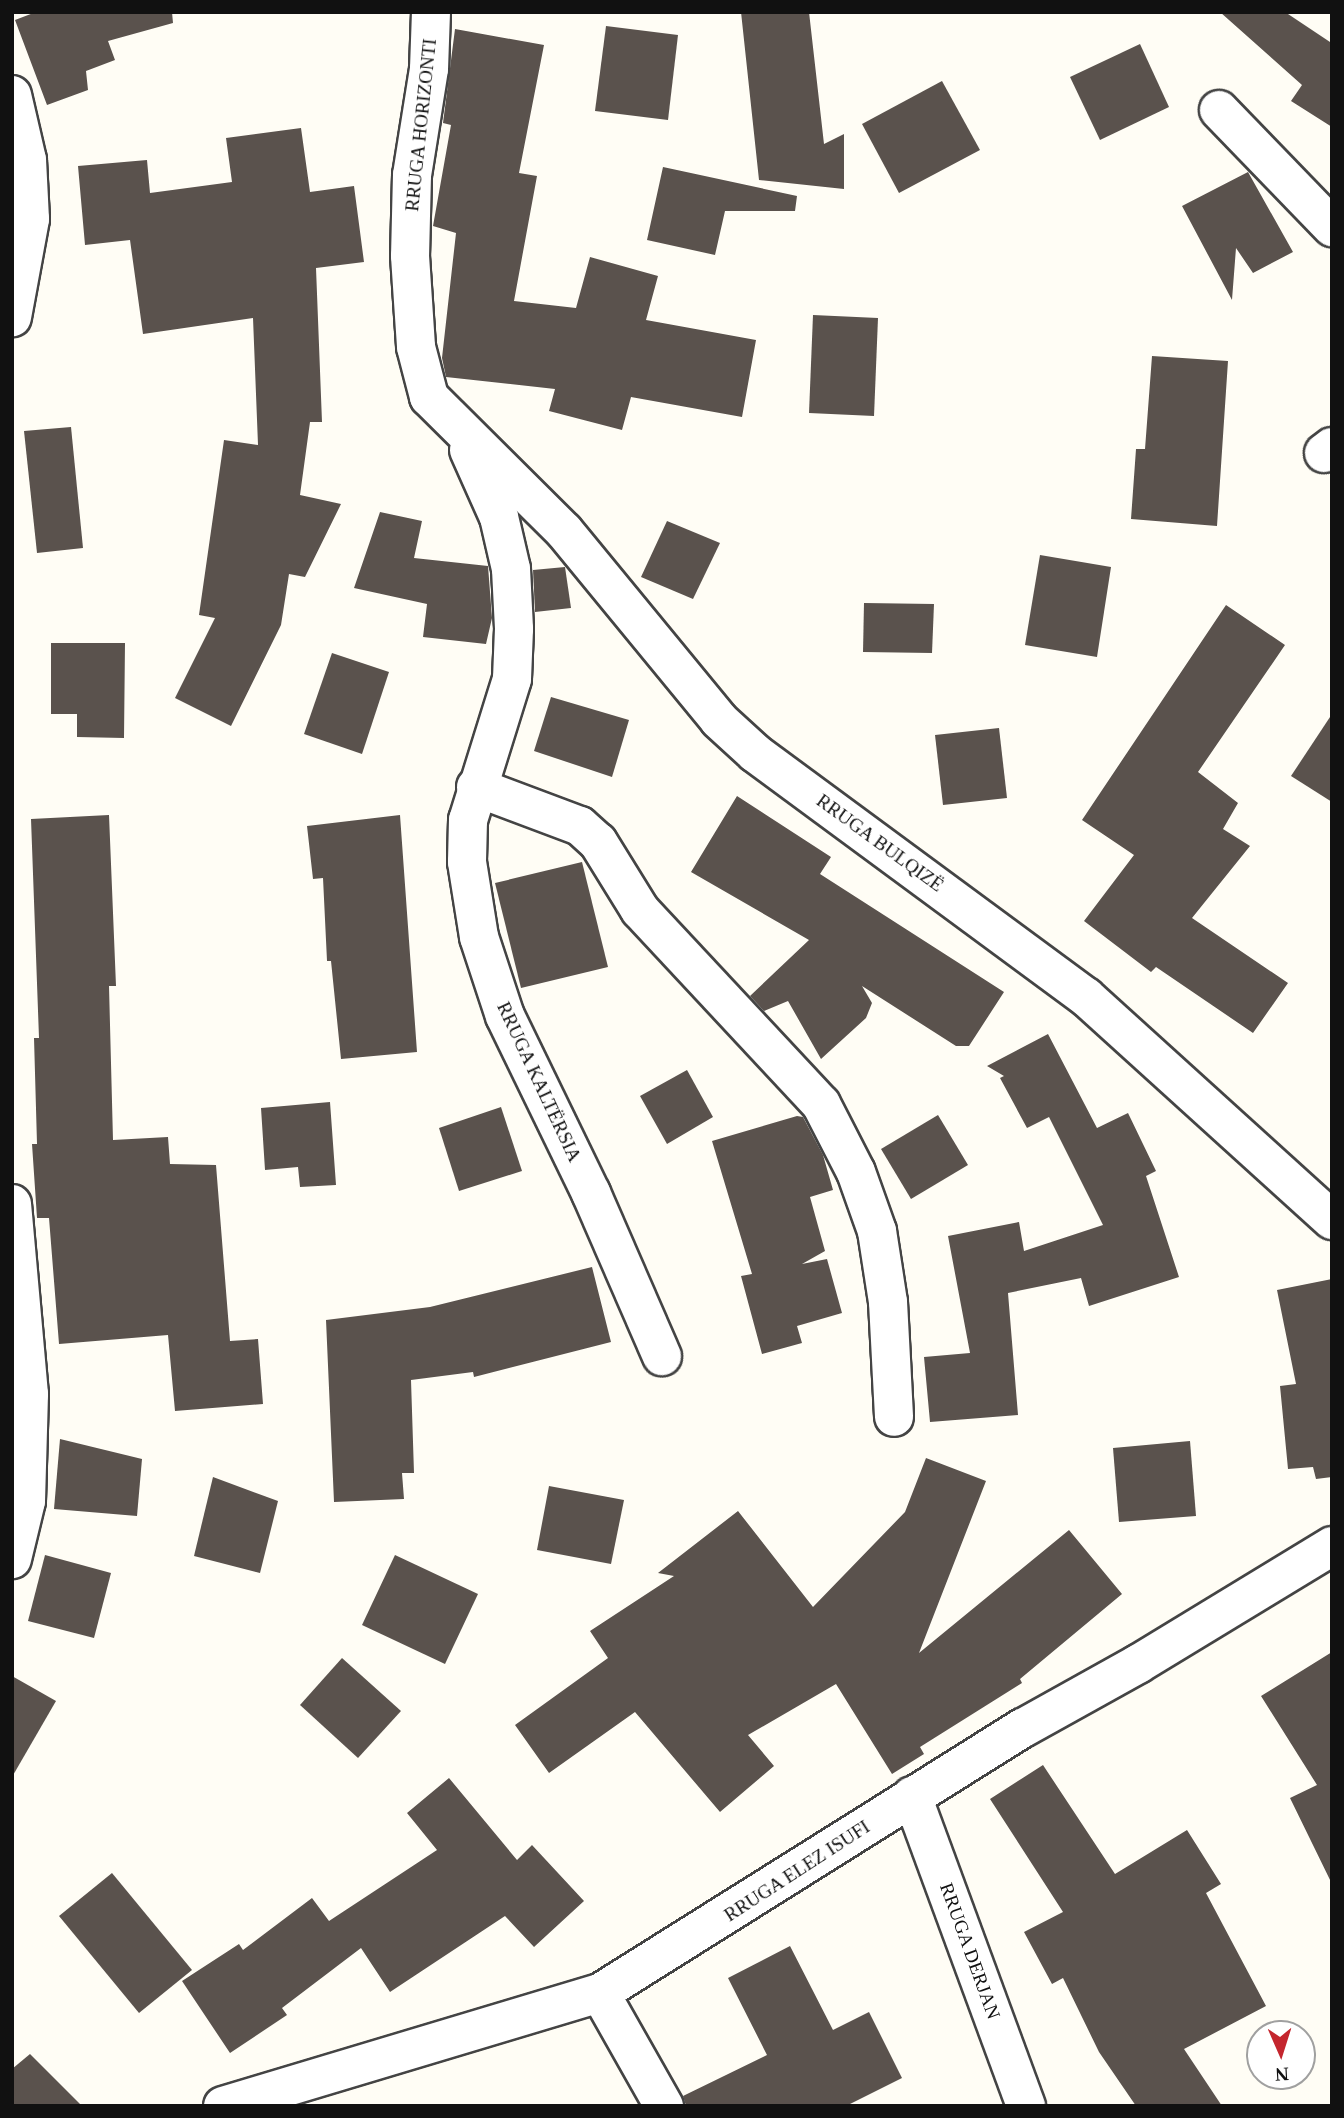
<!DOCTYPE html>
<meta charset="utf-8">
<style>
body{margin:0}
#map{position:relative;width:1344px;height:2118px;overflow:hidden;background:#fffdf5;font-family:Georgia,serif}
div>[style]{position:absolute}
.building>*{inset:0;background:#5a524d}
.roads{filter:drop-shadow(2px 0 #444) drop-shadow(-2px 0 #444) drop-shadow(0 2px #444) drop-shadow(0 -2px #444)}
.minor>*{height:38px;margin:-19px;padding:0 19px;transform-origin:19px;border-radius:19px;background:#fff}
span{translate:-50% -50%;white-space:nowrap;text-align:center;line-height:1.15;-webkit-text-stroke:7px #fff;paint-order:stroke}
.street-label{font-size:19px;color:#111}
.frame{position:absolute;inset:0;border:14px solid #111;pointer-events:none}
.north{position:absolute;left:1246px;top:2020px;width:70px;height:70px;box-sizing:border-box;background:#fff;border:2px solid #a0a0a0;border-radius:50%;rotate:177deg;font-size:19px;font-weight:700;line-height:28px;text-align:center;color:#111}
.north::after{content:'';display:block;margin:auto;width:24px;height:32px;background:#c4262e;clip-path:polygon(50% 0,100% 100%,50% 72%,0 100%)}
</style>
<div id="map">
<div class="building">
<div style="clip-path:polygon(36px 12px,172px 12px,173px 23px,108px 41px,115px 60px,86px 71px,88px 90px,47px 105px,15px 20px)"></div>
<div style="clip-path:polygon(741px 12px,809px 12px,824px 144px,844px 134px,844px 189px,759px 180px)"></div>
<div style="clip-path:polygon(1220px 12px,1285px 12px,1330px 42px,1332px 38px,1332px 127px,1291px 101px,1302px 85px)"></div>
<div style="clip-path:polygon(606px 26px,678px 35px,668px 120px,595px 111px)"></div>
<div style="clip-path:polygon(455px 29px,544px 45px,519px 173px,537px 176px,514px 301px,576px 308px,590px 257px,658px 276px,646px 320px,756px 340px,742px 417px,631px 397px,622px 430px,549px 411px,555px 389px,446px 377px,442px 358px,456px 233px,433px 226px,451px 125px,443px 123px)"></div>
<div style="clip-path:polygon(1140px 44px,1169px 107px,1100px 140px,1070px 77px)"></div>
<div style="clip-path:polygon(942px 81px,980px 150px,899px 193px,862px 124px)"></div>
<div style="clip-path:polygon(301px 128px,310px 192px,354px 186px,364px 262px,316px 268px,322px 422px,310px 422px,300px 495px,341px 504px,305px 577px,289px 574px,281px 625px,231px 726px,175px 698px,215px 618px,199px 615px,224px 440px,258px 445px,253px 318px,143px 334px,130px 240px,85px 245px,78px 166px,147px 160px,150px 193px,232px 182px,226px 138px)"></div>
<div style="clip-path:polygon(663px 167px,797px 196px,795px 211px,725px 211px,715px 255px,647px 240px)"></div>
<div style="clip-path:polygon(1248px 172px,1293px 252px,1253px 273px,1236px 248px,1232px 300px,1182px 206px)"></div>
<div style="clip-path:polygon(813px 315px,878px 318px,874px 416px,809px 413px)"></div>
<div style="clip-path:polygon(1152px 356px,1228px 361px,1217px 526px,1131px 519px,1136px 449px,1145px 449px)"></div>
<div style="clip-path:polygon(71px 427px,83px 548px,37px 553px,24px 431px)"></div>
<div style="clip-path:polygon(380px 512px,422px 521px,414px 558px,488px 566px,492px 618px,486px 644px,423px 637px,427px 604px,354px 588px)"></div>
<div style="clip-path:polygon(667px 521px,720px 543px,693px 599px,641px 577px)"></div>
<div style="clip-path:polygon(1040px 555px,1111px 567px,1097px 657px,1025px 645px)"></div>
<div style="clip-path:polygon(565px 567px,571px 608px,535px 612px,533px 570px)"></div>
<div style="clip-path:polygon(864px 603px,934px 604px,932px 653px,863px 652px)"></div>
<div style="clip-path:polygon(1226px 605px,1285px 645px,1198px 772px,1238px 803px,1223px 829px,1250px 846px,1192px 918px,1288px 983px,1253px 1033px,1156px 967px,1151px 972px,1084px 921px,1134px 855px,1082px 820px)"></div>
<div style="clip-path:polygon(51px 643px,125px 643px,124px 738px,77px 737px,77px 714px,51px 714px)"></div>
<div style="clip-path:polygon(332px 653px,389px 672px,362px 754px,304px 734px)"></div>
<div style="clip-path:polygon(551px 697px,629px 720px,612px 777px,534px 751px)"></div>
<div style="clip-path:polygon(1332px 714px,1332px 802px,1291px 776px)"></div>
<div style="clip-path:polygon(999px 728px,1007px 798px,943px 805px,935px 735px)"></div>
<div style="clip-path:polygon(737px 796px,831px 857px,820px 874px,1004px 992px,969px 1046px,956px 1046px,862px 986px,872px 1003px,866px 1018px,821px 1059px,788px 1001px,764px 1011px,750px 996px,809px 940px,691px 872px)"></div>
<div style="clip-path:polygon(109px 815px,116px 986px,109px 986px,113px 1140px,168px 1137px,170px 1164px,216px 1165px,230px 1341px,258px 1339px,263px 1404px,175px 1411px,168px 1335px,59px 1344px,49px 1218px,37px 1218px,32px 1144px,37px 1144px,34px 1038px,39px 1038px,31px 819px)"></div>
<div style="clip-path:polygon(400px 815px,417px 1052px,341px 1059px,331px 961px,327px 961px,323px 878px,313px 879px,307px 826px)"></div>
<div style="clip-path:polygon(582px 862px,608px 967px,521px 988px,495px 883px)"></div>
<div style="clip-path:polygon(1048px 1034px,1097px 1128px,1128px 1113px,1156px 1171px,1146px 1176px,1179px 1277px,1089px 1306px,1081px 1278px,1008px 1293px,1018px 1415px,930px 1422px,924px 1357px,970px 1353px,948px 1236px,1019px 1222px,1024px 1251px,1103px 1225px,1049px 1117px,1027px 1128px,1000px 1078px,1004px 1076px,987px 1066px)"></div>
<div style="clip-path:polygon(687px 1070px,713px 1117px,667px 1144px,640px 1096px)"></div>
<div style="clip-path:polygon(330px 1102px,336px 1185px,300px 1187px,298px 1167px,265px 1170px,261px 1108px)"></div>
<div style="clip-path:polygon(501px 1107px,522px 1171px,459px 1191px,439px 1128px)"></div>
<div style="clip-path:polygon(938px 1115px,968px 1165px,911px 1199px,881px 1149px)"></div>
<div style="clip-path:polygon(797px 1116px,803px 1117px,823px 1155px,833px 1190px,810px 1197px,825px 1251px,802px 1264px,827px 1259px,842px 1313px,797px 1326px,802px 1343px,762px 1354px,741px 1276px,752px 1274px,712px 1141px)"></div>
<div style="clip-path:polygon(592px 1267px,611px 1342px,474px 1377px,473px 1372px,411px 1380px,414px 1473px,402px 1473px,404px 1499px,334px 1502px,326px 1320px,430px 1307px)"></div>
<div style="clip-path:polygon(1332px 1279px,1332px 1477px,1316px 1479px,1313px 1467px,1288px 1469px,1280px 1386px,1296px 1384px,1277px 1290px)"></div>
<div style="clip-path:polygon(60px 1439px,142px 1459px,137px 1516px,54px 1509px)"></div>
<div style="clip-path:polygon(1190px 1441px,1196px 1516px,1119px 1522px,1113px 1448px)"></div>
<div style="clip-path:polygon(926px 1458px,986px 1481px,919px 1653px,1069px 1530px,1122px 1594px,1020px 1679px,1022px 1683px,920px 1747px,924px 1754px,892px 1774px,836px 1684px,748px 1735px,774px 1766px,720px 1812px,635px 1712px,549px 1773px,515px 1725px,608px 1658px,590px 1631px,674px 1576px,658px 1573px,738px 1511px,813px 1607px,905px 1512px)"></div>
<div style="clip-path:polygon(213px 1477px,278px 1501px,260px 1573px,194px 1556px)"></div>
<div style="clip-path:polygon(549px 1486px,624px 1500px,611px 1564px,537px 1550px)"></div>
<div style="clip-path:polygon(45px 1555px,111px 1573px,94px 1638px,28px 1621px)"></div>
<div style="clip-path:polygon(395px 1555px,478px 1594px,445px 1664px,362px 1625px)"></div>
<div style="clip-path:polygon(1332px 1652px,1332px 1884px,1290px 1798px,1317px 1785px,1261px 1696px)"></div>
<div style="clip-path:polygon(342px 1658px,401px 1711px,358px 1758px,300px 1705px)"></div>
<div style="clip-path:polygon(12px 1676px,56px 1701px,12px 1777px)"></div>
<div style="clip-path:polygon(1043px 1765px,1115px 1874px,1187px 1830px,1221px 1884px,1206px 1893px,1266px 2006px,1184px 2049px,1222px 2106px,1136px 2106px,1099px 2052px,1063px 1978px,1052px 1984px,1024px 1932px,1063px 1912px,990px 1799px)"></div>
<div style="clip-path:polygon(449px 1778px,517px 1860px,532px 1845px,584px 1901px,534px 1947px,505px 1916px,390px 1992px,361px 1948px,282px 2008px,287px 2015px,230px 2053px,182px 1981px,239px 1944px,243px 1950px,312px 1898px,329px 1921px,437px 1850px,407px 1813px)"></div>
<div style="clip-path:polygon(112px 1873px,192px 1970px,139px 2013px,59px 1916px)"></div>
<div style="clip-path:polygon(790px 1946px,833px 2030px,869px 2012px,902px 2078px,846px 2106px,686px 2106px,683px 2096px,767px 2055px,728px 1978px)"></div>
<div style="clip-path:polygon(30px 2054px,82px 2106px,12px 2106px,12px 2069px)"></div>
</div>
<div class="roads">
<div class="minor">
<div style="left:431px;top:12px;width:57px;rotate:92deg"></div>
<div style="left:429px;top:69px;width:107px;rotate:99.1deg"></div>
<div style="left:412px;top:175px;width:81px;rotate:91.4deg"></div>
<div style="left:410px;top:256px;width:91px;rotate:86.2deg"></div>
<div style="left:416px;top:347px;width:52px;rotate:75.4deg"></div>
<div style="left:429px;top:397px;width:190px;rotate:44.8deg"></div>
<div style="left:564px;top:531px;width:244px;rotate:50.6deg"></div>
<div style="left:719px;top:720px;width:49px;rotate:42.5deg"></div>
<div style="left:755px;top:753px;width:411px;rotate:36.4deg"></div>
<div style="left:1086px;top:997px;width:332px;rotate:42.2deg"></div>
<div style="left:12px;top:95px;width:67px;rotate:77deg"></div>
<div style="left:27px;top:160px;width:59px;rotate:87.1deg"></div>
<div style="left:30px;top:219px;width:100px;rotate:100.4deg"></div>
<div style="left:1219px;top:110px;width:163px;rotate:46deg"></div>
<div style="left:469px;top:450px;width:73px;rotate:65.9deg"></div>
<div style="left:499px;top:517px;width:53px;rotate:77deg"></div>
<div style="left:511px;top:569px;width:60px;rotate:87.1deg"></div>
<div style="left:514px;top:629px;width:50px;rotate:92.3deg"></div>
<div style="left:512px;top:679px;width:148px;rotate:107.3deg"></div>
<div style="left:468px;top:820px;width:42px;rotate:91.4deg"></div>
<div style="left:467px;top:862px;width:76px;rotate:80.9deg"></div>
<div style="left:479px;top:937px;width:83px;rotate:71.8deg"></div>
<div style="left:505px;top:1016px;width:197px;rotate:64.1deg"></div>
<div style="left:591px;top:1193px;width:178px;rotate:66.5deg"></div>
<div style="left:1324px;top:453px;width:10px;rotate:-37deg"></div>
<div style="left:476px;top:787px;width:111px;rotate:20.6deg"></div>
<div style="left:580px;top:826px;width:24px;rotate:42deg"></div>
<div style="left:598px;top:842px;width:80px;rotate:58.3deg"></div>
<div style="left:640px;top:910px;width:265px;rotate:47deg"></div>
<div style="left:821px;top:1104px;width:76px;rotate:62.8deg"></div>
<div style="left:856px;top:1172px;width:63px;rotate:70.4deg"></div>
<div style="left:877px;top:1231px;width:72px;rotate:81.2deg"></div>
<div style="left:888px;top:1302px;width:115px;rotate:87deg"></div>
<div style="left:12px;top:1204px;width:191px;rotate:84.9deg"></div>
<div style="left:29px;top:1394px;width:107px;rotate:91.6deg"></div>
<div style="left:26px;top:1501px;width:60px;rotate:103.6deg"></div>
<div style="left:912px;top:1796px;width:330px;rotate:69.8deg"></div>
<div style="left:600px;top:1993px;width:130px;rotate:60.5deg"></div>
<div style="left:223px;top:2106px;width:394px;rotate:-16.7deg"></div>
<div style="left:600px;top:1993px;width:499px;rotate:-32.1deg"></div>
<div style="left:1023px;top:1728px;width:132px;rotate:-29.1deg"></div>
<div style="left:1138px;top:1664px;width:227px;rotate:-31.3deg"></div>
</div>
</div>
<div class="street-label">
<span style="left:421px;top:125px;rotate:-84deg">RRUGA HORIZONTI</span>
<span style="left:880px;top:843px;rotate:36deg">RRUGA BULQIZË</span>
<span style="left:539px;top:1082px;rotate:65deg">RRUGA KALTËRSIA</span>
<span style="left:797px;top:1871px;rotate:-33deg">RRUGA ELEZ ISUFI</span>
<span style="left:970px;top:1951px;rotate:70deg">RRUGA DERJAN</span>
</div>
<div class="frame"></div>
<div class="north">N</div>
</div>
